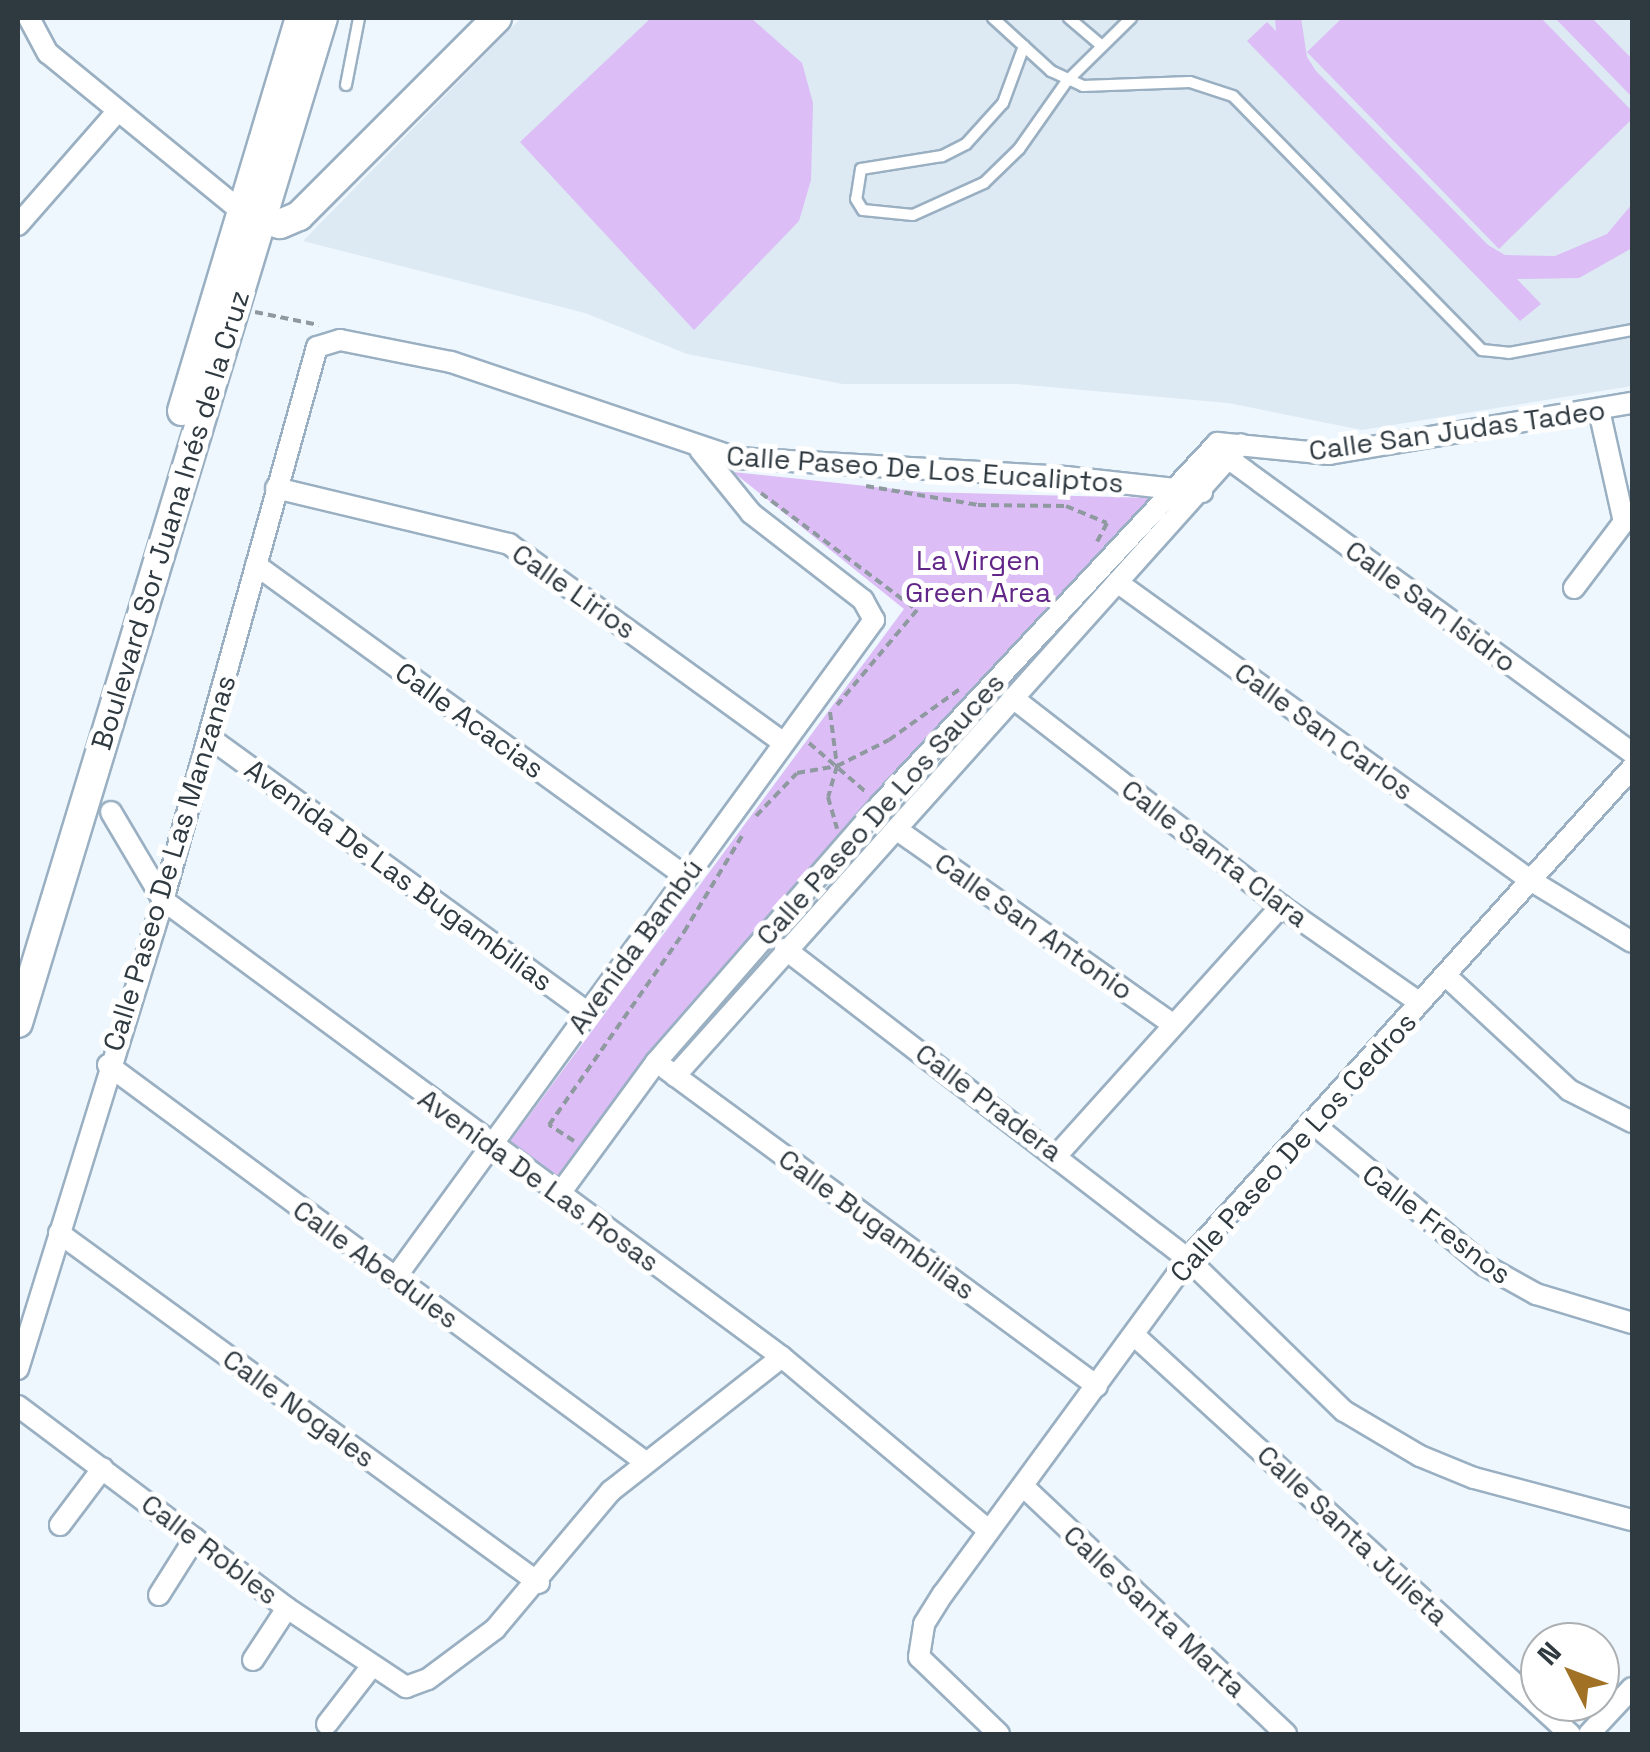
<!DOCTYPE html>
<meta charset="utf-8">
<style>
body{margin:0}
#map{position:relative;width:1650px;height:1752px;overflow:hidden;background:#eef7fe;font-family:"Space Grotesk",sans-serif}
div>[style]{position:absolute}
.built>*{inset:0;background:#dde9f3}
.green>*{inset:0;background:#dcbdf6}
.path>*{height:4px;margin-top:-2px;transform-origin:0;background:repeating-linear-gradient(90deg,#8f99a0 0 8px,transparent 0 13px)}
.roads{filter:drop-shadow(2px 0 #9ab0c2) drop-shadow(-2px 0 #9ab0c2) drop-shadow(0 2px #9ab0c2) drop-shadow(0 -2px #9ab0c2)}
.lane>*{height:10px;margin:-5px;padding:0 5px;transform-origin:5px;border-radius:5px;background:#fff}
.street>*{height:20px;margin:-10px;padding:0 10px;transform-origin:10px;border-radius:10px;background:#fff}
.secondary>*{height:28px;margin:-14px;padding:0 14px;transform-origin:14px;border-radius:14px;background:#fff}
span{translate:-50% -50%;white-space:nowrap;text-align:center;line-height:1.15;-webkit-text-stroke:10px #fff;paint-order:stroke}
.street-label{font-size:28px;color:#2f3940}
.park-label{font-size:28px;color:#612687}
.frame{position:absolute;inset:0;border:20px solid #2f3940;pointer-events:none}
.north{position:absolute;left:1520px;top:1622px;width:100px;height:100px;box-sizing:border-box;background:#fff;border:2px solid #acb0b3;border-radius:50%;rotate:312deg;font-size:28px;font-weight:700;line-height:40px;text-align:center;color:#2f3940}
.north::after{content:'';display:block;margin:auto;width:35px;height:45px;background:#a17225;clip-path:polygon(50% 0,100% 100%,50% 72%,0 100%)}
</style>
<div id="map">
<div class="built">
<div style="clip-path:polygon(521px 18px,1632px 18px,1632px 386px,1362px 430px,1228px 403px,1016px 384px,843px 384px,687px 354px,585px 313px,303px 241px)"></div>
</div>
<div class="green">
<div style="clip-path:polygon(651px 18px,751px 18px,802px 63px,813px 103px,811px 180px,799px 221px,694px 330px,520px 142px)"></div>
<div style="clip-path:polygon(1275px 18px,1301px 18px,1307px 57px,1316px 71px,1488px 245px,1505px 255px,1555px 256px,1607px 234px,1632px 204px,1632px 248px,1579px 278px,1517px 279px,1541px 304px,1520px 321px,1247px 41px,1267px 22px,1276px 31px)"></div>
<div style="clip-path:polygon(1342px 18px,1541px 18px,1632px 111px,1632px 119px,1499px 249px,1307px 52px)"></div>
<div style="clip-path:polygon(1555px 18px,1592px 18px,1632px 59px,1632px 97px)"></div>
<div style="clip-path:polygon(733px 472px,923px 492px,1155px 498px,560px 1184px,509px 1143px,904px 609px)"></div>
</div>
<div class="path">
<div style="left:255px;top:312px;width:65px;rotate:11.5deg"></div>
<div style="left:866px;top:486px;width:114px;rotate:9.6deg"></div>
<div style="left:978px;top:505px;width:88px;rotate:0.7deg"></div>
<div style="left:1066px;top:506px;width:44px;rotate:22.5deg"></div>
<div style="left:1107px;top:523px;width:24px;rotate:118deg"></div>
<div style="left:761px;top:493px;width:195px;rotate:36.9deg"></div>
<div style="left:917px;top:610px;width:124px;rotate:130.1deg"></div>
<div style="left:830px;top:712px;width:54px;rotate:82.6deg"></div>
<div style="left:837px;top:766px;width:32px;rotate:106deg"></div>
<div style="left:828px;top:797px;width:33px;rotate:74deg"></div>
<div style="left:809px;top:743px;width:75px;rotate:40.7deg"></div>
<div style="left:837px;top:766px;width:58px;rotate:-26.6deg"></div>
<div style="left:889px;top:740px;width:87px;rotate:-35.7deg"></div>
<div style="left:756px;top:816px;width:59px;rotate:-46.4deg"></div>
<div style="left:797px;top:773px;width:41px;rotate:-9.9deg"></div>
<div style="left:574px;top:1141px;width:30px;rotate:-147deg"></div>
<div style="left:549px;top:1125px;width:236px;rotate:-55deg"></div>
<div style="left:684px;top:932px;width:112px;rotate:-58.9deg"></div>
</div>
<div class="roads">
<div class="lane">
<div style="left:993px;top:18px;width:79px;rotate:42.4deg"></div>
<div style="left:1051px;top:71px;width:35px;rotate:25deg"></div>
<div style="left:1083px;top:86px;width:107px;rotate:-2.1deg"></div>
<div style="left:1190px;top:82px;width:45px;rotate:18deg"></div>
<div style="left:1233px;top:96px;width:356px;rotate:45.6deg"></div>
<div style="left:1482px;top:350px;width:27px;rotate:6deg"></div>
<div style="left:1509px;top:353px;width:125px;rotate:-10.6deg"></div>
<div style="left:1069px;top:18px;width:43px;rotate:40.3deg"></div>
<div style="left:1024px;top:46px;width:61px;rotate:110.2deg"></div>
<div style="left:1003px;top:103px;width:55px;rotate:132.1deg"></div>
<div style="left:966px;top:144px;width:27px;rotate:153deg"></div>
<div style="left:942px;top:156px;width:82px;rotate:170.9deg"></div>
<div style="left:861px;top:169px;width:30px;rotate:99deg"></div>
<div style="left:856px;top:199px;width:13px;rotate:58deg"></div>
<div style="left:863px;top:210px;width:50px;rotate:5.7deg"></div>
<div style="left:913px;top:215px;width:78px;rotate:-24.3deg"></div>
<div style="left:984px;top:183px;width:49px;rotate:-44.2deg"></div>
<div style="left:1019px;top:149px;width:83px;rotate:-54.8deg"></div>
<div style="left:1067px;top:81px;width:90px;rotate:-44.5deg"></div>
<div style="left:346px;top:85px;width:68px;rotate:-79deg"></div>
</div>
<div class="street">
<div style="left:29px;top:18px;width:40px;rotate:62deg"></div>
<div style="left:48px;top:53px;width:251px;rotate:39.3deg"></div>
<div style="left:18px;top:225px;width:149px;rotate:-48.8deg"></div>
<div style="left:1229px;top:459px;width:499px;rotate:36.1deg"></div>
<div style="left:276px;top:488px;width:240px;rotate:13.5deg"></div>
<div style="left:509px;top:544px;width:339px;rotate:35.9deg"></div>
<div style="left:256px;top:565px;width:530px;rotate:35.94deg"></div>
<div style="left:1117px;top:582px;width:509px;rotate:35.81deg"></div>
<div style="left:1530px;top:880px;width:119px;rotate:31.3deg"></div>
<div style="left:1574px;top:588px;width:83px;rotate:-52.9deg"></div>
<div style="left:1624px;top:522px;width:115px;rotate:-102.6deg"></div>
<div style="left:1013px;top:698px;width:339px;rotate:37.8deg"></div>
<div style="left:1281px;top:906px;width:169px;rotate:34.9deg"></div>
<div style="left:210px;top:738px;width:467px;rotate:36deg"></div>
<div style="left:111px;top:812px;width:102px;rotate:59.4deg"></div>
<div style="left:163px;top:900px;width:769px;rotate:36.44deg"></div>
<div style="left:782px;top:1357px;width:270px;rotate:40deg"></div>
<div style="left:896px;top:829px;width:338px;rotate:35.2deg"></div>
<div style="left:785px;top:949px;width:508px;rotate:37.57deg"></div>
<div style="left:1188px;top:1259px;width:218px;rotate:44.3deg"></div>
<div style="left:1344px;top:1411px;width:88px;rotate:30.6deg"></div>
<div style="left:1420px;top:1456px;width:58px;rotate:22.2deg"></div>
<div style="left:1474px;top:1478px;width:163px;rotate:14.9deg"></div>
<div style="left:1445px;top:975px;width:169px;rotate:42.8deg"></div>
<div style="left:1569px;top:1090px;width:71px;rotate:26.9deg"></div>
<div style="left:108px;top:1065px;width:666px;rotate:36.46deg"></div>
<div style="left:666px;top:1069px;width:535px;rotate:36.33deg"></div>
<div style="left:675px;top:1076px;width:848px;rotate:-48.15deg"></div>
<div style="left:1311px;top:1122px;width:224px;rotate:39.6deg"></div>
<div style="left:1484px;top:1265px;width:60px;rotate:29.1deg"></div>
<div style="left:1536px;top:1294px;width:100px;rotate:16.8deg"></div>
<div style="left:1058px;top:1154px;width:334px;rotate:-48deg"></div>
<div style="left:558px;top:1196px;width:166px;rotate:-53.8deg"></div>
<div style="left:656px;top:1062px;width:341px;rotate:-48.9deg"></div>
<div style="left:880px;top:805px;width:495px;rotate:-47deg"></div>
<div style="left:1217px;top:443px;width:113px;rotate:5.6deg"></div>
<div style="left:1329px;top:454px;width:307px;rotate:-9.6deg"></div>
<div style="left:59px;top:1233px;width:594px;rotate:36.1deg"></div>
<div style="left:395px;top:1278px;width:814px;rotate:-53.95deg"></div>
<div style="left:874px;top:620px;width:23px;rotate:-119deg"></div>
<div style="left:863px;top:600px;width:142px;rotate:-142.2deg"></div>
<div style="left:751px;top:513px;width:81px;rotate:-129deg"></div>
<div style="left:1135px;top:1336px;width:590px;rotate:42.46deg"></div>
<div style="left:18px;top:1369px;width:491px;rotate:-72.8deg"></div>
<div style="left:163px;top:900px;width:574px;rotate:-74.44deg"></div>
<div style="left:317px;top:347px;width:24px;rotate:-17deg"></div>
<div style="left:340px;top:340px;width:113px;rotate:11.2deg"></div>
<div style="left:451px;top:362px;width:302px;rotate:18.6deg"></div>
<div style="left:737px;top:458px;width:330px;rotate:3.3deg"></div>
<div style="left:1066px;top:477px;width:137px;rotate:6.3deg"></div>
<div style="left:18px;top:1406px;width:336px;rotate:36.9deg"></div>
<div style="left:287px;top:1608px;width:143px;rotate:33.6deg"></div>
<div style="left:406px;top:1687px;width:23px;rotate:-20deg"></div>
<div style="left:428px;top:1679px;width:84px;rotate:-36.7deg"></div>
<div style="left:495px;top:1629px;width:180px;rotate:-50deg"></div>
<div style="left:611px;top:1491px;width:217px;rotate:-38.1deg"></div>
<div style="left:1024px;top:1487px;width:360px;rotate:43.3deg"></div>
<div style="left:60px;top:1525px;width:71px;rotate:-53deg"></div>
<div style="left:159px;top:1595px;width:67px;rotate:-57.7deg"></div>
<div style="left:253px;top:1660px;width:62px;rotate:-56.8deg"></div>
<div style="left:327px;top:1724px;width:72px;rotate:-52.3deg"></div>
<div style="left:999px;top:1734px;width:111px;rotate:-136.1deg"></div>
<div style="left:919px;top:1657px;width:33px;rotate:-81deg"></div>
<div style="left:924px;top:1624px;width:36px;rotate:-58deg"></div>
<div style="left:943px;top:1594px;width:415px;rotate:-53.8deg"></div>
<div style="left:1188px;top:1259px;width:662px;rotate:-47.88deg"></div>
<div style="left:1589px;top:1734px;width:63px;rotate:-46.9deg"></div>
</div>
<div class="secondary">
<div style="left:248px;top:215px;width:33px;rotate:16deg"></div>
<div style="left:280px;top:224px;width:21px;rotate:-23deg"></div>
<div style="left:299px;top:216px;width:280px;rotate:-45deg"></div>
<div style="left:182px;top:411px;width:410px;rotate:-73.3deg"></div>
<div style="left:18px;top:1023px;width:1050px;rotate:-73.12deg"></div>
</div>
</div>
<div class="street-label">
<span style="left:1457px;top:430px;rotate:-8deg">Calle San Judas Tadeo</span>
<span style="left:925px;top:469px;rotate:4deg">Calle Paseo De Los Eucaliptos</span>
<span style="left:170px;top:520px;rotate:-73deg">Boulevard Sor Juana Inés de la Cruz</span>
<span style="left:574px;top:591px;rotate:35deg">Calle Lirios</span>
<span style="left:1431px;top:606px;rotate:36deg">Calle San Isidro</span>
<span style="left:470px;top:720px;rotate:36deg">Calle Acacias</span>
<span style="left:1324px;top:731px;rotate:36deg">Calle San Carlos</span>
<span style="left:880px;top:809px;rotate:-48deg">Calle Paseo De Los Sauces</span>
<span style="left:1215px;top:853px;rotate:37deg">Calle Santa Clara</span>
<span style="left:169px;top:863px;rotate:-73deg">Calle Paseo De Las Manzanas</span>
<span style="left:399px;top:875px;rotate:36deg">Avenida De Las Bugambilias</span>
<span style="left:1034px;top:926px;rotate:35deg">Calle San Antonio</span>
<span style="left:635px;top:946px;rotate:-54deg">Avenida Bambú</span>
<span style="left:989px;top:1102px;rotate:37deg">Calle Pradera</span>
<span style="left:1293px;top:1147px;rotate:-48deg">Calle Paseo De Los Cedros</span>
<span style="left:539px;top:1180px;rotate:36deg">Avenida De Las Rosas</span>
<span style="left:877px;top:1224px;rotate:36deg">Calle Bugambilias</span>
<span style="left:1437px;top:1224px;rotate:37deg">Calle Fresnos</span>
<span style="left:376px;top:1264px;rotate:36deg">Calle Abedules</span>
<span style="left:299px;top:1408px;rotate:36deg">Calle Nogales</span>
<span style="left:1353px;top:1535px;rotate:43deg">Calle Santa Julieta</span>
<span style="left:210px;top:1549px;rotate:37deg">Calle Robles</span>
<span style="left:1155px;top:1611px;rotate:43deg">Calle Santa Marta</span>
</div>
<div class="park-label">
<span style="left:978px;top:576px">La Virgen<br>Green Area</span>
</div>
<div class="frame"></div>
<div class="north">N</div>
</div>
